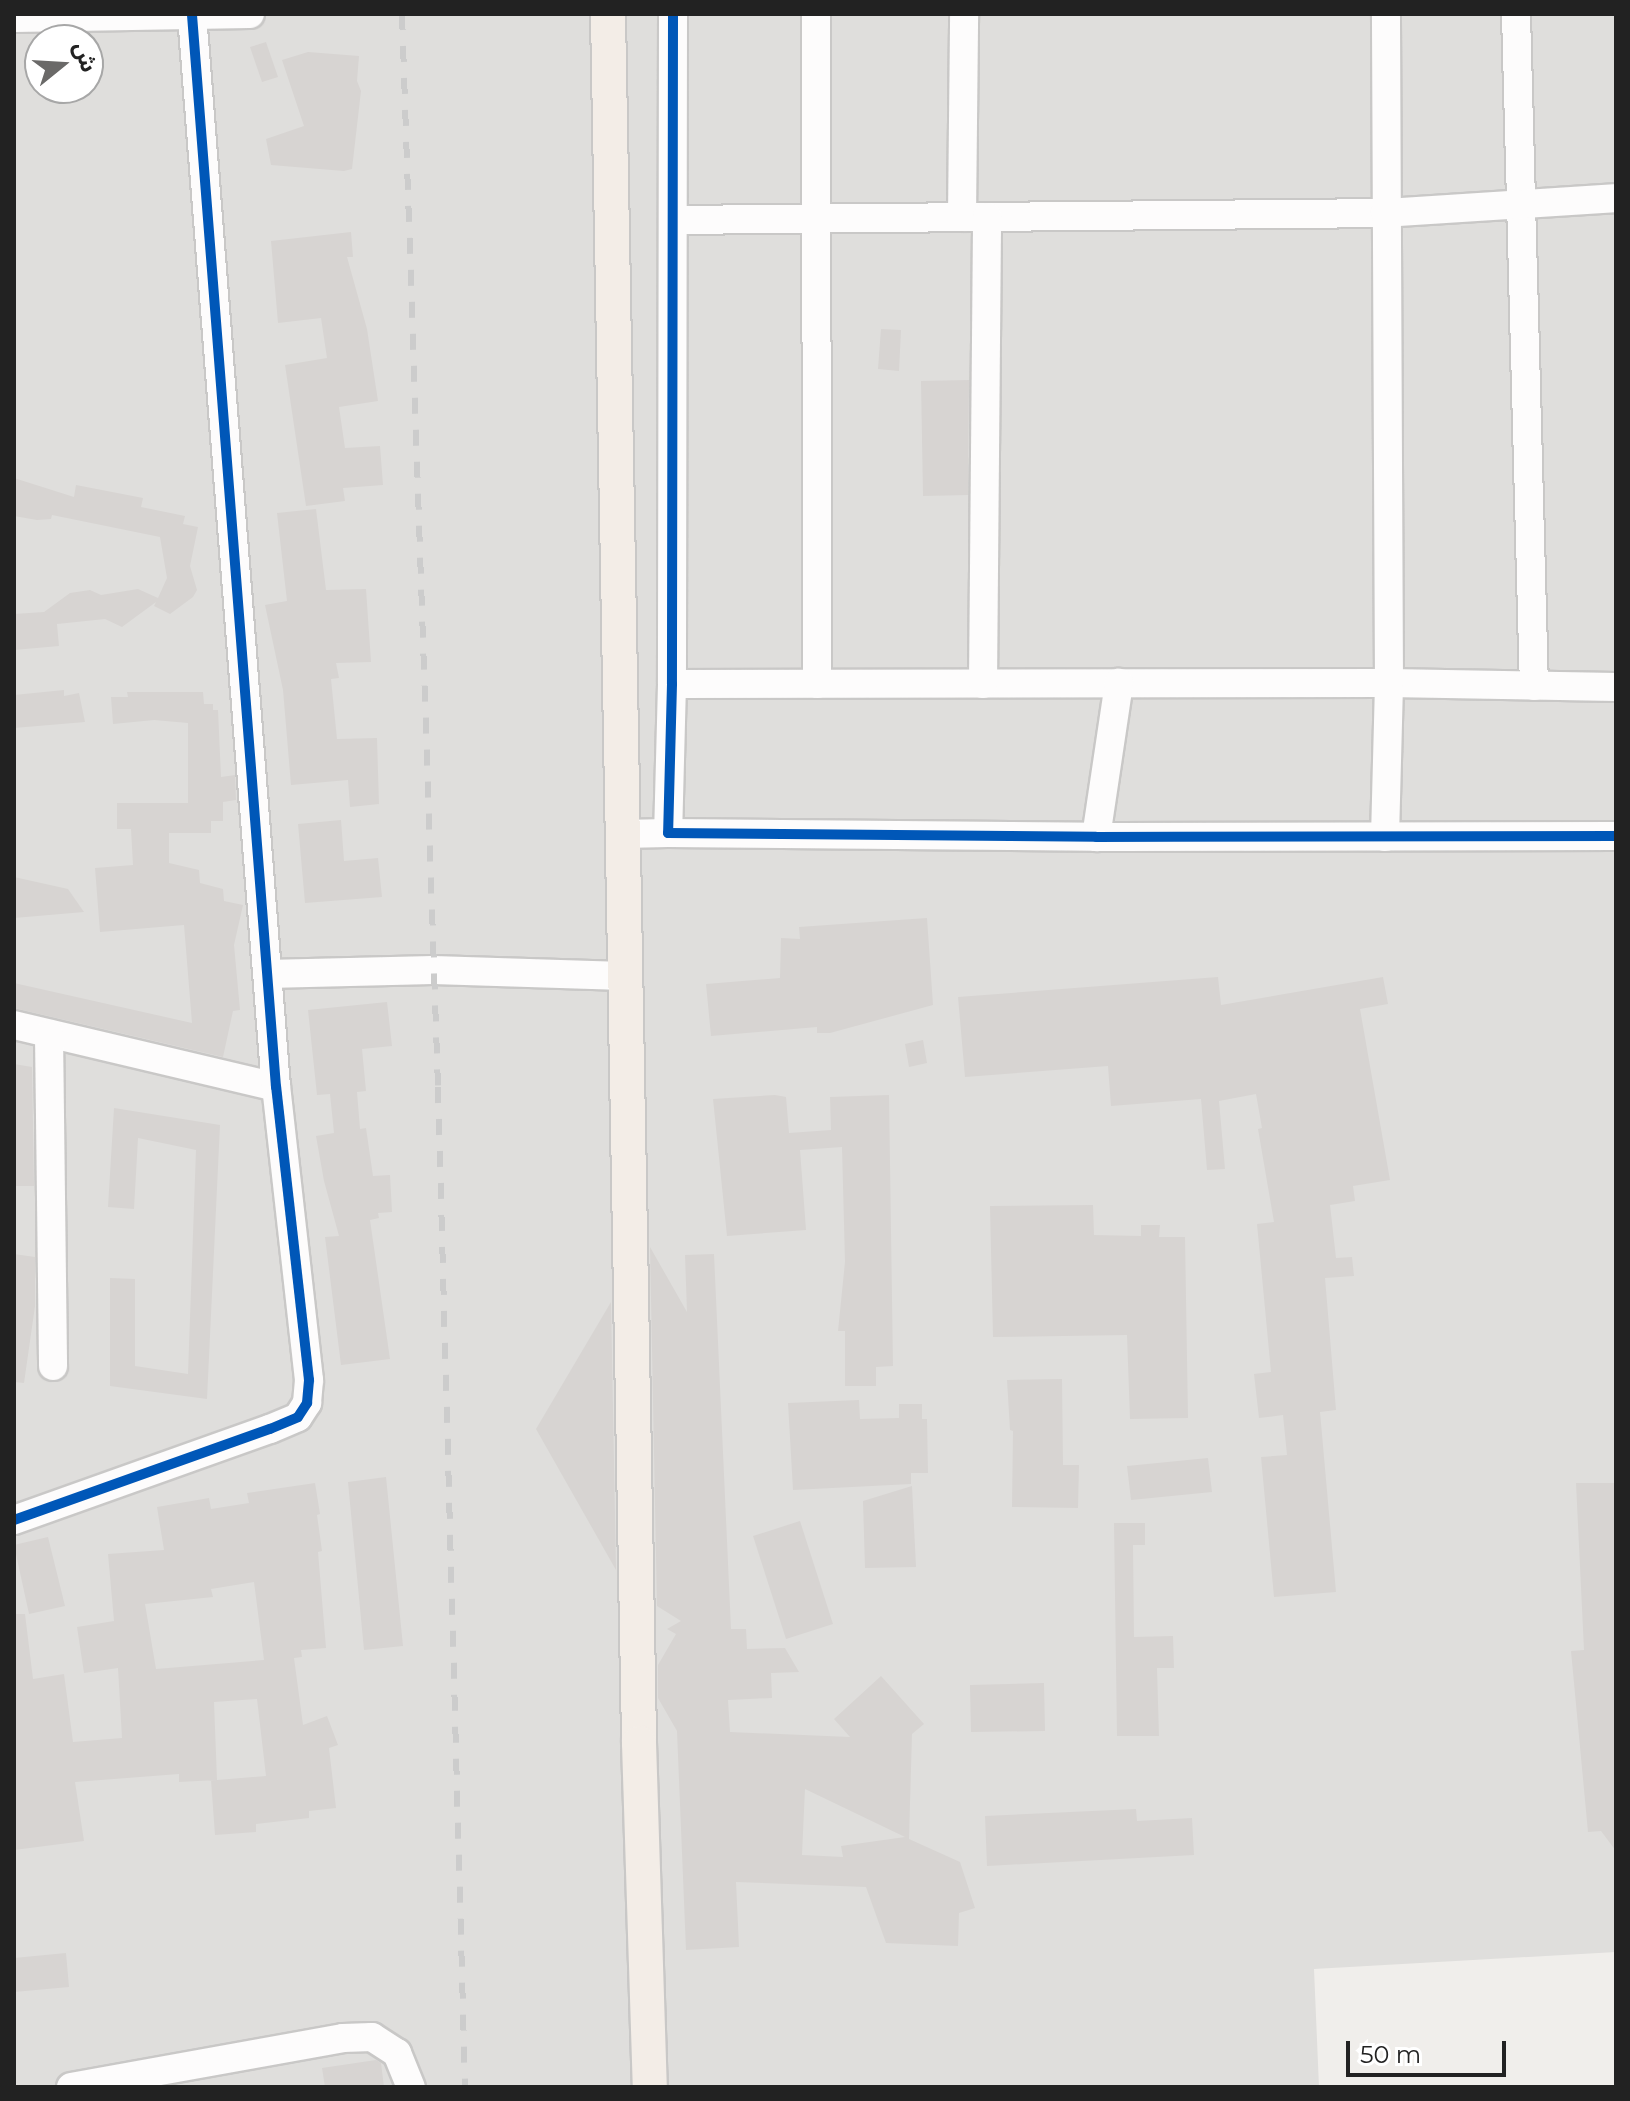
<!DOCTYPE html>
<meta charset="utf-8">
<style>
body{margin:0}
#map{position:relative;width:1630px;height:2101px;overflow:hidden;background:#f0eeeb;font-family:Montserrat,"Noto Sans Arabic",sans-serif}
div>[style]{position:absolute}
.residential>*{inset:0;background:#dfdedc}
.building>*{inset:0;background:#d7d4d2}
.roads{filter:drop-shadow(2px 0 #c9c8c7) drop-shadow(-2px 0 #c9c8c7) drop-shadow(0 2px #c9c8c7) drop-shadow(0 -2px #c9c8c7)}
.minor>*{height:28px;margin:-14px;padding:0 14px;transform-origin:14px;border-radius:14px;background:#fdfcfc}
.major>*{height:34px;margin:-17px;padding:0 17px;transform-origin:17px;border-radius:17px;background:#f3ede7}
.rail>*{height:6px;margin-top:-3px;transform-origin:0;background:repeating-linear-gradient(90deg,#ccc 0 16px,transparent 0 32px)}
.cycleway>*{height:10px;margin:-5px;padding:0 5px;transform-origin:5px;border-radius:5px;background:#0057b8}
span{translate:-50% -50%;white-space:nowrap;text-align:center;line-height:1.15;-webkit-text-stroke:7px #fff;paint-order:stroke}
.frame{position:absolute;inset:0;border:16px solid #222;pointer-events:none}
.north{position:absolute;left:24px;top:24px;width:80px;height:80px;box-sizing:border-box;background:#fff;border:2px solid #a7a7a7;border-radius:50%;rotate:72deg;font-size:22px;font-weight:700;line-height:32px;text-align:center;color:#222}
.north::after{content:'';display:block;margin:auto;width:28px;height:36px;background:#6a6968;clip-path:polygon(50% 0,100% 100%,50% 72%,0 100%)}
.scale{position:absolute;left:1346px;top:2041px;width:160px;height:36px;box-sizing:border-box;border:4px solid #222;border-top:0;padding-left:10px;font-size:24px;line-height:28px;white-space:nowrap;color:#222;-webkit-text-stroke:6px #fff;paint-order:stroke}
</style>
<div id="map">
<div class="residential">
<div style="clip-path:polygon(evenodd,14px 14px,1616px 14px,1616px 1952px,1314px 1969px,1319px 2087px,14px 2087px,14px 14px,40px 40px,88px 40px,88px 88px,40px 88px,40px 40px)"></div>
</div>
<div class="building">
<div style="clip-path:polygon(266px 42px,278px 77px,262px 82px,250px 47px)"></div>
<div style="clip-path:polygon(308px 52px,359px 56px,357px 81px,361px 91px,352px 169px,344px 171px,271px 165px,266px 139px,304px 126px,282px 60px)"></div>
<div style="clip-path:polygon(351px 232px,353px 257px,347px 257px,367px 329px,378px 401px,339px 407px,345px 448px,380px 446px,383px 485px,343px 488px,345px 501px,306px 506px,285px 365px,327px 358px,321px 318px,278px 323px,271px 241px)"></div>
<div style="clip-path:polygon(881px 329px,901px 330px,899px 371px,878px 369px)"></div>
<div style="clip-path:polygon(969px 380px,968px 495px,923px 496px,921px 381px)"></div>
<div style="clip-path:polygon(14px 478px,74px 497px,76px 485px,143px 498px,141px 507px,185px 516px,183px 524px,198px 527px,190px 566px,197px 590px,193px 597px,170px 614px,154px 606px,156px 602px,122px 627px,105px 619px,57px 624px,59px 646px,14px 650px,14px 614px,44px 612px,70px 593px,90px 590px,101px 595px,138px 589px,158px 598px,167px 578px,160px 537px,52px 515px,51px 519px,37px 520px,14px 516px)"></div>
<div style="clip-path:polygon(316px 509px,326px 590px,366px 589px,371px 662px,336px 663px,339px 678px,331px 679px,337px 739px,377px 738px,379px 804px,350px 807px,348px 780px,291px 785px,283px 690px,265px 605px,287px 601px,277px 513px)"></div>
<div style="clip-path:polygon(64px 690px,64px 696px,79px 693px,85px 722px,14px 728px,14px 695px)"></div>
<div style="clip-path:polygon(127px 692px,203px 692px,204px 704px,213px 704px,213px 710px,218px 710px,221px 777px,235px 775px,236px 800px,223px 802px,223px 821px,211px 821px,211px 833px,169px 833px,169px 863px,199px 870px,200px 883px,223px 889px,224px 901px,243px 905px,234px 945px,240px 1010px,233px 1011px,223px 1057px,14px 1008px,14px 983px,192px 1023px,184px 925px,100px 932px,95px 868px,133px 865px,131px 829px,117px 829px,117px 803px,188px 803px,188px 723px,154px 720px,113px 724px,111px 697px,128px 697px)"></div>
<div style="clip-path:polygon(341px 820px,344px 861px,378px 858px,382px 897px,305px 903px,298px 824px)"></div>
<div style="clip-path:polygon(14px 877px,68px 889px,84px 912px,14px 918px)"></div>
<div style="clip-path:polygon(927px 918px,933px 1005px,830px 1033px,817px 1033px,817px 1027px,711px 1036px,706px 984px,780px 978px,781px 938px,800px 939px,799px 927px)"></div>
<div style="clip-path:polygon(1218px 977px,1221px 1005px,1383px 977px,1388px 1004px,1360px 1009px,1390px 1180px,1353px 1186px,1355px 1201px,1330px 1205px,1336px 1258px,1352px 1257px,1354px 1276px,1325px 1278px,1336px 1410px,1320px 1412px,1336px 1592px,1274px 1597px,1261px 1457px,1287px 1455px,1283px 1415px,1259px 1418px,1254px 1374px,1271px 1372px,1257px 1224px,1274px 1222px,1258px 1129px,1262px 1128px,1256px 1094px,1219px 1101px,1225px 1169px,1207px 1170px,1201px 1099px,1111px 1106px,1108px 1066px,965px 1077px,958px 997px)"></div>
<div style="clip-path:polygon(387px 1002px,392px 1046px,362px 1049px,366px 1091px,357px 1092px,360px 1129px,366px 1128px,373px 1176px,390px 1175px,392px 1212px,378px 1213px,379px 1218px,370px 1220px,390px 1359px,341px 1365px,325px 1237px,339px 1236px,324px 1181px,316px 1136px,334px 1133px,330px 1094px,317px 1095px,308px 1010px)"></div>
<div style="clip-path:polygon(923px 1040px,927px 1063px,909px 1067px,905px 1044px)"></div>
<div style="clip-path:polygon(14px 1064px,32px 1067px,34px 1186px,14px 1186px)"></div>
<div style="clip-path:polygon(775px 1095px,786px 1097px,789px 1133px,831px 1130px,830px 1097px,889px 1095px,893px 1366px,876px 1367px,876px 1386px,845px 1386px,845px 1331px,838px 1331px,845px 1262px,842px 1147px,800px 1150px,806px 1230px,727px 1236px,713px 1099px)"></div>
<div style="clip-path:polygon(114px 1108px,220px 1125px,207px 1399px,110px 1386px,110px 1278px,135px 1279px,135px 1366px,188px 1374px,196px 1150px,138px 1138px,134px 1209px,108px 1207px)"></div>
<div style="clip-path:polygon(1093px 1205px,1094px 1235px,1141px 1236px,1141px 1225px,1160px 1225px,1159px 1237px,1185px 1237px,1188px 1418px,1130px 1419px,1127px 1335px,993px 1337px,990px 1206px)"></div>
<div style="clip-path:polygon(evenodd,650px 1247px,687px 1312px,685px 1255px,714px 1254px,731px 1629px,746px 1629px,747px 1649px,785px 1648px,799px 1672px,771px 1673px,772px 1698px,728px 1700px,730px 1732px,850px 1737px,834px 1719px,881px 1676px,924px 1724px,912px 1734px,909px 1839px,960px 1862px,975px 1908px,959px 1913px,958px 1946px,886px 1943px,866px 1887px,736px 1882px,739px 1947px,686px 1950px,677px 1731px,658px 1698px,658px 1665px,676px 1634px,667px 1629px,681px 1621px,657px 1606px,650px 1247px,805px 1789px,905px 1837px,841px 1846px,843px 1857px,802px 1855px,805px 1789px)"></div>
<div style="clip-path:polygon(14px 1254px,35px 1257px,35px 1306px,24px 1383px,14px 1382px)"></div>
<div style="clip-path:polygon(611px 1302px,616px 1570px,536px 1429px)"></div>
<div style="clip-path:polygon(1062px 1379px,1063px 1465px,1079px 1465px,1078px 1508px,1012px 1507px,1013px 1431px,1010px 1430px,1007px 1380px)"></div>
<div style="clip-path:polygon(859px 1400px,860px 1419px,899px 1418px,899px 1404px,922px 1404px,922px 1419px,927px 1419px,928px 1473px,911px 1473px,911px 1484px,793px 1490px,788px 1403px)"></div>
<div style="clip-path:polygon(1208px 1458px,1212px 1492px,1131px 1500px,1127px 1466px)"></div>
<div style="clip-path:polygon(386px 1477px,403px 1646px,364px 1650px,348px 1482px)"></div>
<div style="clip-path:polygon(evenodd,315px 1483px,320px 1514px,317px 1515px,322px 1551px,318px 1552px,326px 1648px,301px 1650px,302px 1657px,294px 1658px,303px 1725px,327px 1716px,338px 1745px,329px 1748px,336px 1808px,309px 1811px,309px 1818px,256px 1824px,256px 1832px,215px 1835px,211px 1780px,217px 1780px,179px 1782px,179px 1774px,75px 1782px,84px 1841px,14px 1850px,14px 1614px,25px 1614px,33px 1679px,64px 1674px,73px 1742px,122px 1738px,118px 1668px,84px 1673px,77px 1627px,114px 1621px,108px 1554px,164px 1550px,157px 1507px,209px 1498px,211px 1509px,249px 1503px,247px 1493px,315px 1483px,254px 1582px,264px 1660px,156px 1669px,145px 1604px,213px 1597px,211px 1589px,254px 1582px,315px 1483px,257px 1699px,266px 1776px,217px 1780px,214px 1702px,257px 1699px)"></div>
<div style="clip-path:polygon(1576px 1483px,1616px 1483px,1616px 1851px,1601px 1831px,1588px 1832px,1571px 1651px,1584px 1650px)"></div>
<div style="clip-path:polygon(912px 1486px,916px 1567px,865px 1568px,863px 1501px)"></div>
<div style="clip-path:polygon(800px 1521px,833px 1624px,786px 1639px,753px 1536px)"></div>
<div style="clip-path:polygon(1114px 1523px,1145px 1523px,1145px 1545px,1133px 1545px,1134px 1637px,1173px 1636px,1174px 1668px,1157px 1668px,1159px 1736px,1117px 1736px)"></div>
<div style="clip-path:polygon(48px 1537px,65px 1606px,29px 1614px,14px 1545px)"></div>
<div style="clip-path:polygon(1044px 1683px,1045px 1731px,971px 1732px,970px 1685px)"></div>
<div style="clip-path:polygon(1136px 1809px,1137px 1821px,1192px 1818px,1194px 1855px,987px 1866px,985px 1816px)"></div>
<div style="clip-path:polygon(66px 1953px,69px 1987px,14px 1992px,14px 1958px)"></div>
<div style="clip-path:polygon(376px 2060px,381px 2063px,384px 2087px,325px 2087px,322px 2068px)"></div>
</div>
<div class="roads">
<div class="minor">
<div style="left:673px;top:14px;width:670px;rotate:90.09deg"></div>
<div style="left:672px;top:684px;width:149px;rotate:91.5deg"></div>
<div style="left:668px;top:833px;width:428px;rotate:0.5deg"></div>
<div style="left:1096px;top:837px;width:520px;rotate:-0.11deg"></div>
<div style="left:816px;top:14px;width:670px;rotate:89.91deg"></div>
<div style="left:1516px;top:14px;width:672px;rotate:88.47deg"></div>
<div style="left:14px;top:18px;width:236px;rotate:-1deg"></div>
<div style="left:962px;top:217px;width:203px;rotate:-89.4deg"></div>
<div style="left:673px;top:220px;width:712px;rotate:-0.56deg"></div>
<div style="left:1385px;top:213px;width:231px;rotate:-3.7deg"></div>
<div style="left:672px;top:684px;width:717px;rotate:-0.08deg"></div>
<div style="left:1389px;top:683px;width:227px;rotate:1deg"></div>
<div style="left:983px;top:684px;width:467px;rotate:-89.5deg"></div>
<div style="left:622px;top:834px;width:46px;rotate:-1.2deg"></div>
<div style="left:1096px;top:837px;width:156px;rotate:-81.5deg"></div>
<div style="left:1385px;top:837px;width:154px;rotate:-88.5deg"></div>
<div style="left:1389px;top:683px;width:669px;rotate:-90.26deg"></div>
<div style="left:267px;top:974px;width:166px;rotate:-1.4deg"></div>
<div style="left:433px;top:970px;width:191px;rotate:1.8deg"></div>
<div style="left:14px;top:1025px;width:269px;rotate:13.3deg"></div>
<div style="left:49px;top:1034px;width:332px;rotate:89.3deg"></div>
<div style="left:14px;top:1520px;width:272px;rotate:-19.6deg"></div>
<div style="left:270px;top:1429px;width:30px;rotate:-23deg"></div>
<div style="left:298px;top:1417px;width:17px;rotate:-57deg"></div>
<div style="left:307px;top:1403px;width:23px;rotate:-85deg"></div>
<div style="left:309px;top:1380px;width:295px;rotate:-96.4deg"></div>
<div style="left:276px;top:1087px;width:1076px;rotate:-94.48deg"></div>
<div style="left:71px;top:2087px;width:276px;rotate:-10.2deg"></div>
<div style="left:343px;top:2038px;width:29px;rotate:-2deg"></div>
<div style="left:372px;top:2037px;width:30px;rotate:33deg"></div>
<div style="left:397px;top:2053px;width:37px;rotate:68deg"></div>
</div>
<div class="major">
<div style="left:608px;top:14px;width:1729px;rotate:88.97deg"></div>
<div style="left:639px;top:1743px;width:344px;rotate:88.2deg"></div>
</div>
</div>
<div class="rail">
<div style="left:402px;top:14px;width:1074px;rotate:88.08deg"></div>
<div style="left:438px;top:1087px;width:1000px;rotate:88.45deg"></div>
</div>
<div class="cycleway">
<div style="left:673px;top:14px;width:670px;rotate:90.09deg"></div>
<div style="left:672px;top:684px;width:149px;rotate:91.5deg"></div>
<div style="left:668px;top:833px;width:428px;rotate:0.5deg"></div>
<div style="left:1096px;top:837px;width:520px;rotate:-0.11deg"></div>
<div style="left:14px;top:1520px;width:272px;rotate:-19.6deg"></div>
<div style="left:270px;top:1429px;width:30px;rotate:-23deg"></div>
<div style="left:298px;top:1417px;width:17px;rotate:-57deg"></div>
<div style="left:307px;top:1403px;width:23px;rotate:-85deg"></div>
<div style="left:309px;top:1380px;width:295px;rotate:-96.4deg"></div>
<div style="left:276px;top:1087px;width:1076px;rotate:-94.48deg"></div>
</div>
<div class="frame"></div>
<div class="north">ش</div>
<div class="scale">50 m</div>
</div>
